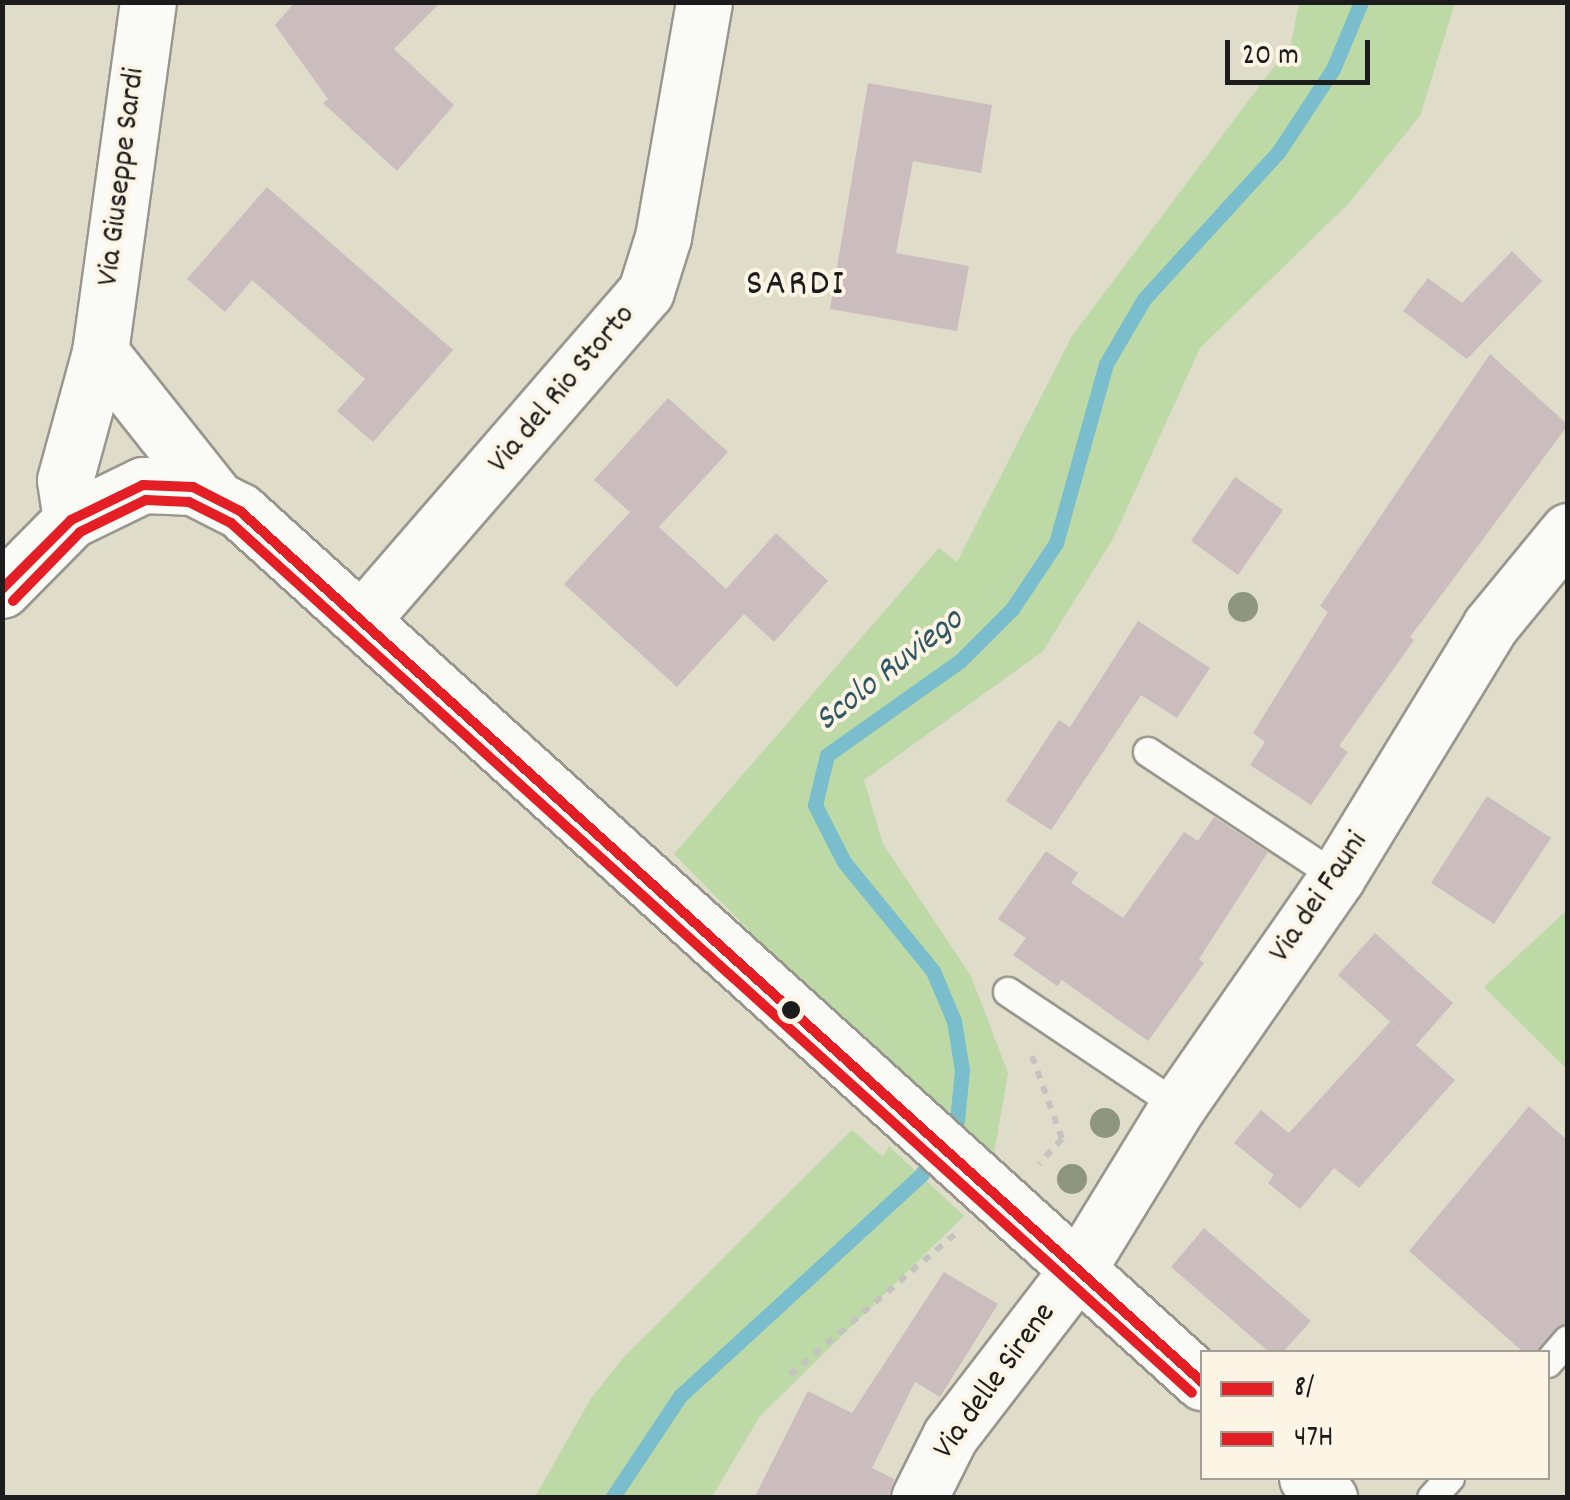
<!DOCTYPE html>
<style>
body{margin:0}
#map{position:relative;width:1570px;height:1500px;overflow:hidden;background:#e0dcca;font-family:Dekko,sans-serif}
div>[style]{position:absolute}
.green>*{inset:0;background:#bcd9a6}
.stream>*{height:15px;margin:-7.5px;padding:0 7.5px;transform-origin:7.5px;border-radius:7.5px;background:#7abdcd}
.building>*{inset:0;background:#cbbcbe}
.path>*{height:6px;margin-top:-3px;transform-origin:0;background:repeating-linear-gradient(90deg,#c4c3bf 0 8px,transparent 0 16px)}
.roads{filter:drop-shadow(2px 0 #99978d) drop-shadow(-2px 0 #99978d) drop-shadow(0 2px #99978d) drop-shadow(0 -2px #99978d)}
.service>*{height:28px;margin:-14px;padding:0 14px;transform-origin:14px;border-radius:14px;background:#fafaf7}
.minor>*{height:55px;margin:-27.5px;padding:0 27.5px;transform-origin:27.5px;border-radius:27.5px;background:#fafaf7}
.tertiary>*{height:55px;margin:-27.5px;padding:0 27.5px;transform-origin:27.5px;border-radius:27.5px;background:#fafaf7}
.bus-1>*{height:10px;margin:-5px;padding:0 5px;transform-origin:5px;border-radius:5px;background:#e31e24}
.bus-2>*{height:10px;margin:-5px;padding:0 5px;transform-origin:5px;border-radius:5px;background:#e31e24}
.trees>*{width:30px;height:30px;margin:-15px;border-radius:50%;background:#8e967f}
.dots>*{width:28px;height:28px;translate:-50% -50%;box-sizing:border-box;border:5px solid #fcf5e5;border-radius:50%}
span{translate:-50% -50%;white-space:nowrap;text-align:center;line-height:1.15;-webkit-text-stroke:8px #fcf5e5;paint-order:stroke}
.street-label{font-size:32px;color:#1c1c1c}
.water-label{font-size:35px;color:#305763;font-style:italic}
.quarter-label{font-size:38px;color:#1c1c1c;letter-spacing:2.5px}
.frame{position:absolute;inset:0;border:5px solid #1c1c1c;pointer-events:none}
.legend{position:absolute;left:1200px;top:1350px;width:350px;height:130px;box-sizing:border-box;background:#fcf5e5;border:2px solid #a29e95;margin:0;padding:12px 18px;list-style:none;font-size:30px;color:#1c1c1c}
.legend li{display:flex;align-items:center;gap:20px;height:50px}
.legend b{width:50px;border:2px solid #a29e95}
.scale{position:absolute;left:1225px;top:40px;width:145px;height:45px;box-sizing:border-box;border:5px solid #1c1c1c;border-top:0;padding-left:12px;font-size:30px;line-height:35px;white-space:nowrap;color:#1c1c1c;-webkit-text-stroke:8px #fcf5e5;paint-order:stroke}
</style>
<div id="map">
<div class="green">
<div style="clip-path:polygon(1299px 3px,1455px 3px,1420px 116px,1348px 204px,1200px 348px,1113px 539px,1043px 651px,864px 780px,883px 844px,971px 976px,1008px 1073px,992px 1165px,910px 1094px,674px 854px,939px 548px,957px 562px,1072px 336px,1291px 44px)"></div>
<div style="clip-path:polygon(1567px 910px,1567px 1069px,1484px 987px)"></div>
<div style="clip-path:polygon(852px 1130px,883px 1157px,889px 1146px,964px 1216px,760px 1416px,712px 1497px,535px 1497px,590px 1400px,623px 1358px)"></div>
</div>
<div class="stream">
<div style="left:612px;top:1498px;width:123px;rotate:-56.3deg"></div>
<div style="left:680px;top:1396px;width:327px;rotate:-42.5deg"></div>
<div style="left:921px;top:1175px;width:65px;rotate:-56.3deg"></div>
<div style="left:957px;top:1121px;width:51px;rotate:-84.4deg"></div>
<div style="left:962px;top:1070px;width:50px;rotate:-99.3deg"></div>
<div style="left:954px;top:1021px;width:54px;rotate:-112.8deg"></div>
<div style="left:933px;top:971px;width:141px;rotate:-129.2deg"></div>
<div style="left:844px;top:862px;width:64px;rotate:-117deg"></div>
<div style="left:815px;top:805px;width:51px;rotate:-76.5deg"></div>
<div style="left:827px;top:755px;width:163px;rotate:-35.3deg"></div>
<div style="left:960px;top:661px;width:74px;rotate:-45deg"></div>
<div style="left:1012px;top:609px;width:79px;rotate:-56.3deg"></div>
<div style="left:1056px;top:543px;width:186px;rotate:-74.4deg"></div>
<div style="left:1106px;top:364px;width:75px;rotate:-59.7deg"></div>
<div style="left:1144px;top:299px;width:200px;rotate:-47.6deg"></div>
<div style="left:1279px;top:151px;width:98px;rotate:-56.6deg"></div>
<div style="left:1333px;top:69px;width:73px;rotate:-67.3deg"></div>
</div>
<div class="building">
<div style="clip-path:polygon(295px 2px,441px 2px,394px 49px,454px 105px,397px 171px,323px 103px,328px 99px,275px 25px)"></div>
<div style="clip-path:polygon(868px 83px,992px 105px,981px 173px,913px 161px,896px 253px,969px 266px,957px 331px,830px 309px)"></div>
<div style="clip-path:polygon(267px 187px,453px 350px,373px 442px,337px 411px,365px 379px,252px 280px,225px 312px,187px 279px)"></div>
<div style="clip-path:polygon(1512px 251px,1542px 281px,1467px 359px,1403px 311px,1428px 278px,1462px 303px)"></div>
<div style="clip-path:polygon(1490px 354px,1568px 425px,1410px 637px,1414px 640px,1339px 746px,1348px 752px,1311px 805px,1250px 765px,1265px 742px,1253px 733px,1328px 612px,1320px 606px)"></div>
<div style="clip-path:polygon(668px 398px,728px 452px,659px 527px,726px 589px,776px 533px,828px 581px,774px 642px,744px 614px,677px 687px,564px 584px,630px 512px,594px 480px)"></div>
<div style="clip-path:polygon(1235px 477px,1283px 510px,1238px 575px,1191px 541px)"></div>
<div style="clip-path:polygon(1138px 621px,1210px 668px,1177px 718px,1141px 695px,1051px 830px,1006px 801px,1059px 720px,1070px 727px)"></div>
<div style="clip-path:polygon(1487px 796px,1551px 838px,1494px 924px,1431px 883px)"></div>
<div style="clip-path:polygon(1214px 817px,1268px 852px,1199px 959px,1204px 963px,1148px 1041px,1062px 980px,1057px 986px,1013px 955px,1026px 938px,998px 919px,1046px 851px,1078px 873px,1071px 883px,1123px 918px,1184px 832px,1198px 841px)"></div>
<div style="clip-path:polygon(1375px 933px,1453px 1003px,1416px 1045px,1338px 975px)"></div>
<div style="clip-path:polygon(1390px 1022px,1455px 1080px,1359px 1188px,1334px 1168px,1300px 1209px,1268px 1183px,1274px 1175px,1234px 1143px,1261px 1110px,1289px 1133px)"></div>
<div style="clip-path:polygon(1529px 1106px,1568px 1141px,1568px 1323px,1534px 1352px,1523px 1352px,1409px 1251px)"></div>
<div style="clip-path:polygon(1204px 1228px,1311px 1321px,1283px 1352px,1269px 1352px,1171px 1267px)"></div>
<div style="clip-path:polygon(944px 1272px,998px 1304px,940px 1397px,915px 1382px,872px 1468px,894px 1479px,888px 1498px,754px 1498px,808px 1391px,852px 1413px)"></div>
</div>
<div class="path">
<div style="left:1032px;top:1056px;width:88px;rotate:70.1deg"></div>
<div style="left:1062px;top:1139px;width:34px;rotate:133deg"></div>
<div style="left:790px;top:1375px;width:223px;rotate:-40.5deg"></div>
</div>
<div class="roads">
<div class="service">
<div style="left:1148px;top:752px;width:227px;rotate:33.5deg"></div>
<div style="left:1008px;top:992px;width:205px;rotate:33.8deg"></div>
<div style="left:1548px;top:1363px;width:30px;rotate:-49deg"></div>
<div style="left:1432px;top:1498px;width:27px;rotate:-48deg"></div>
</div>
<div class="minor">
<div style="left:100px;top:352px;width:186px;rotate:51.5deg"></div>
<div style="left:71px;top:520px;width:40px;rotate:-98.5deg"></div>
<div style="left:65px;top:480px;width:133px;rotate:-74.7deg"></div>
<div style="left:100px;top:352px;width:353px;rotate:-82.2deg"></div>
<div style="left:363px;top:618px;width:432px;rotate:-49.1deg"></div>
<div style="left:646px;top:291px;width:57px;rotate:-72.5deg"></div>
<div style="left:663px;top:237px;width:239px;rotate:-80.1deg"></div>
<div style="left:919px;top:1498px;width:69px;rotate:-63.4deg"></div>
<div style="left:950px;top:1436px;width:210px;rotate:-52.5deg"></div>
<div style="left:1078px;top:1269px;width:191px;rotate:-58.5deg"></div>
<div style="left:1178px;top:1106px;width:279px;rotate:-55.2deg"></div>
<div style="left:1337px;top:877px;width:294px;rotate:-58.6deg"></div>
<div style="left:1490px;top:626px;width:123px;rotate:-50.6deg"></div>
</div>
<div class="tertiary">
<div style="left:2px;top:590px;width:98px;rotate:-45.4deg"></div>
<div style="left:71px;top:520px;width:80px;rotate:-25.9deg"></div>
<div style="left:143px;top:485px;width:50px;rotate:2.3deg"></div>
<div style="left:193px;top:487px;width:53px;rotate:27.1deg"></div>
<div style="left:240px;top:511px;width:1298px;rotate:42.16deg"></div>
<div style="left:1307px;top:1478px;width:30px;rotate:42deg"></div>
</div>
</div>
<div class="bus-1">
<div style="left:2px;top:589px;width:98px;rotate:-45deg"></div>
<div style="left:71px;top:520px;width:80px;rotate:-25.9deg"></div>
<div style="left:143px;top:485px;width:50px;rotate:2.3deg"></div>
<div style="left:193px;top:487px;width:53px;rotate:27.1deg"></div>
<div style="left:240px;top:511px;width:1298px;rotate:42.16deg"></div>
</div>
<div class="bus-2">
<div style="left:13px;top:601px;width:96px;rotate:-45.8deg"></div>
<div style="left:80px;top:532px;width:73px;rotate:-25.9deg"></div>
<div style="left:146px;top:500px;width:43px;rotate:2.7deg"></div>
<div style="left:189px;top:502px;width:47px;rotate:26.6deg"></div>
<div style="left:231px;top:523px;width:1296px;rotate:42.15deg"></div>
</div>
<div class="trees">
<div style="left:1243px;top:607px"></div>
<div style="left:1105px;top:1123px"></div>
<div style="left:1072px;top:1179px"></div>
</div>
<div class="dots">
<div style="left:791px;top:1010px;background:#1c1c1c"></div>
</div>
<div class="street-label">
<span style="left:123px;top:177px;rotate:-83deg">Via Giuseppe Sardi</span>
<span style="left:563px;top:390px;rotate:-50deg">Via del Rio Storto</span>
<span style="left:1320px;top:898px;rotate:-56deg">Via dei Fauni</span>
<span style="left:996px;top:1382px;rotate:-54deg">Via delle Sirene</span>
</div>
<div class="water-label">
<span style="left:890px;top:671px;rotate:-38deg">Scolo Ruviego</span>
</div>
<div class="quarter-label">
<span style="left:796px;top:286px">SARDI</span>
</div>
<div class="frame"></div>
<ul class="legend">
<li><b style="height:12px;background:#e31e24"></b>8/</li>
<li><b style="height:12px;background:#e31e24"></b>47H</li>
</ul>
<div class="scale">20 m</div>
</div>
